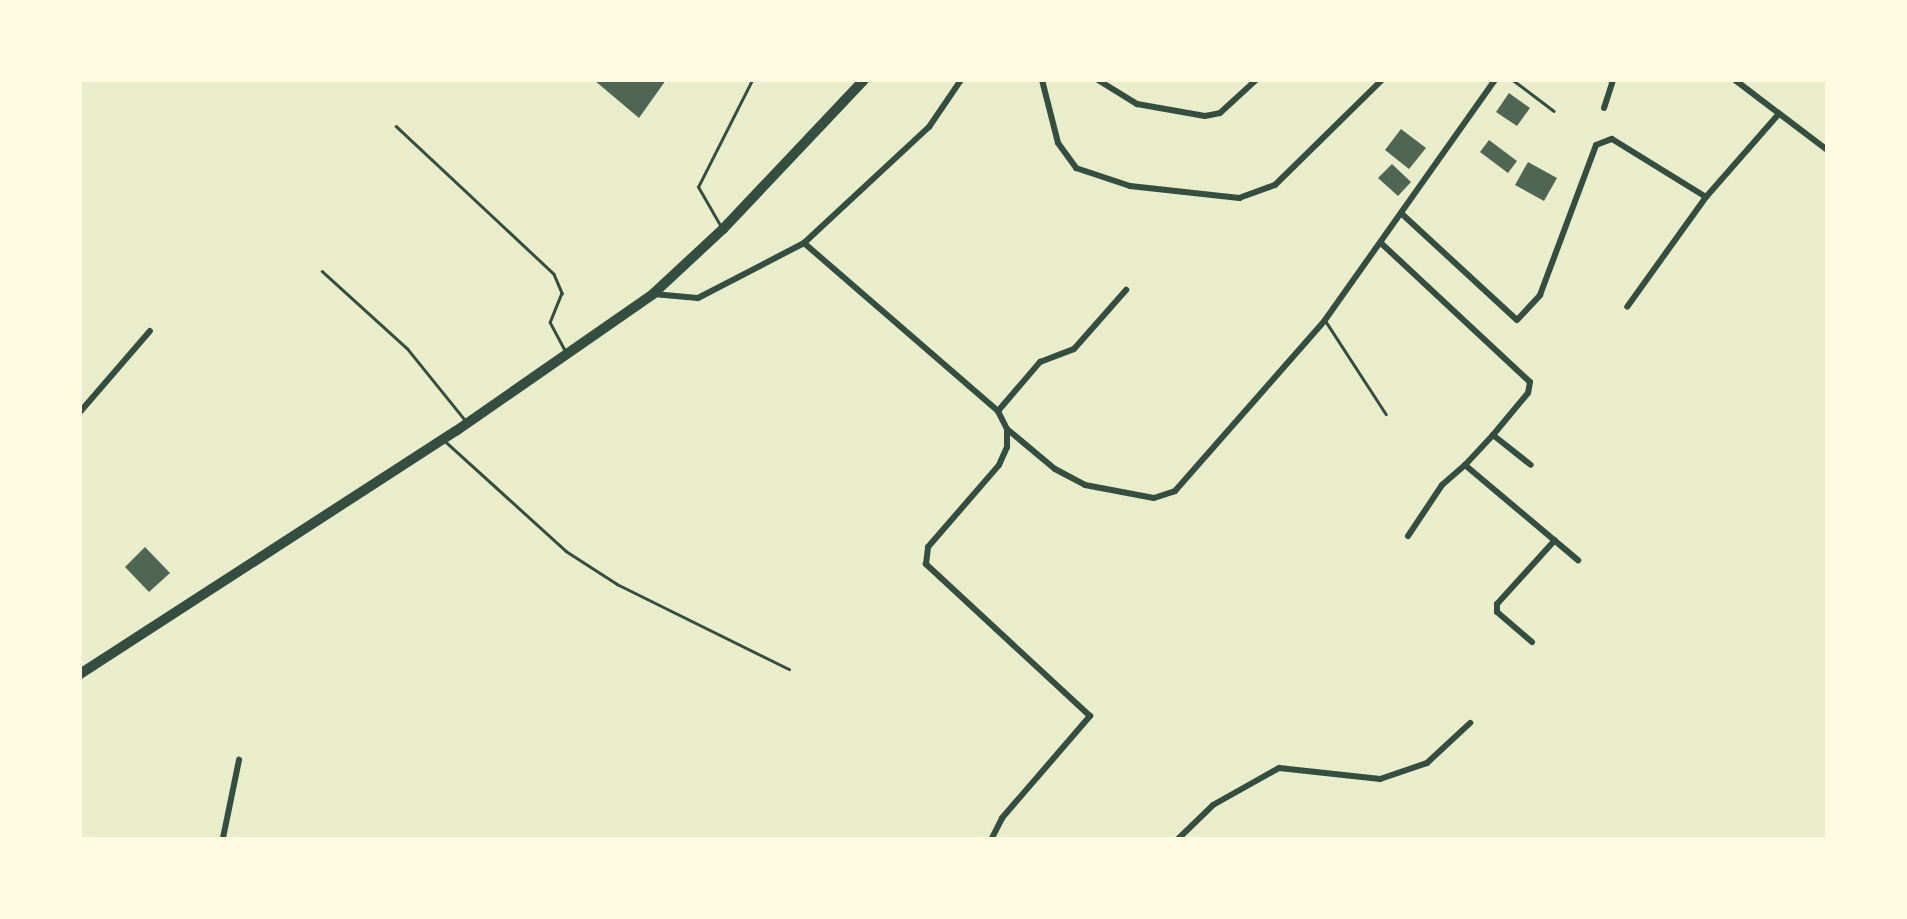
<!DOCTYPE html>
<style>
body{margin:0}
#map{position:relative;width:1907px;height:919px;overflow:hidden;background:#e9edc9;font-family:"Open Sans",sans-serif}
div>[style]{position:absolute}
.building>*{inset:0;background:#4f6655}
.service>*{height:2.5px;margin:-1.25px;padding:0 1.25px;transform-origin:1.25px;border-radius:1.25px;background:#344e41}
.minor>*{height:6px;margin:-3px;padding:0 3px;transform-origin:3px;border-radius:3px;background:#344e41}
.primary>*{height:10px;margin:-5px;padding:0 5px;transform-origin:5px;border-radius:5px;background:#344e41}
span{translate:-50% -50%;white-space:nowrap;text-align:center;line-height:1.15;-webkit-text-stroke:5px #fefae0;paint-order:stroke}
.frame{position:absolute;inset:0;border:82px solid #fefae0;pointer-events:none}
</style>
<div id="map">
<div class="building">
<div style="clip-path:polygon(594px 80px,666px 80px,639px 118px)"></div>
<div style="clip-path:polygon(1509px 93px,1530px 108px,1517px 126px,1496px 112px)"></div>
<div style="clip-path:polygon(1401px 129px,1426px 148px,1409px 169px,1385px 150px)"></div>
<div style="clip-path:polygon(1489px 140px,1517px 161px,1508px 173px,1480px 152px)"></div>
<div style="clip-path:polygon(1528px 162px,1557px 178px,1544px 201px,1515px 185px)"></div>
<div style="clip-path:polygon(1392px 164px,1411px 182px,1398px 196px,1378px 178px)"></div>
<div style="clip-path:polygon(145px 547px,170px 573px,149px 592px,125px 567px)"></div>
</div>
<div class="service">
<div style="left:1513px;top:80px;width:51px;rotate:37.1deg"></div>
<div style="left:396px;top:126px;width:216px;rotate:43.1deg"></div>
<div style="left:554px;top:274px;width:21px;rotate:67deg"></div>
<div style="left:562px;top:293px;width:31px;rotate:112deg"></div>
<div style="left:550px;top:322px;width:32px;rotate:62deg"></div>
<div style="left:721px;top:227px;width:46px;rotate:-119.9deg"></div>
<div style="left:698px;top:187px;width:120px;rotate:-63.2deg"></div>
<div style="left:322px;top:271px;width:115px;rotate:42.2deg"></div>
<div style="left:407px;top:348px;width:92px;rotate:51.1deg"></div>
<div style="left:1325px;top:320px;width:112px;rotate:57deg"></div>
<div style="left:446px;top:442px;width:162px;rotate:42.2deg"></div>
<div style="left:566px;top:551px;width:61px;rotate:32.9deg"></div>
<div style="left:617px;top:584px;width:192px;rotate:26.3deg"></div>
</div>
<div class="minor">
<div style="left:1042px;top:80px;width:65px;rotate:75.7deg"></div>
<div style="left:1058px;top:143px;width:31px;rotate:54deg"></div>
<div style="left:1076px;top:168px;width:57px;rotate:18.4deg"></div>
<div style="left:1130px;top:186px;width:110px;rotate:6.3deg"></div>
<div style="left:1239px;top:198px;width:38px;rotate:-20deg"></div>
<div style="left:1275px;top:185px;width:150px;rotate:-44.5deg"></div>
<div style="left:1098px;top:80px;width:46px;rotate:31.6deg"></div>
<div style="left:1137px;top:104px;width:69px;rotate:10deg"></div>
<div style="left:1205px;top:116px;width:15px;rotate:-11deg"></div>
<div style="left:1220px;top:113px;width:49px;rotate:-42.5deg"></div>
<div style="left:1735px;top:80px;width:114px;rotate:37.2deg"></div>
<div style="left:1604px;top:108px;width:29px;rotate:-72deg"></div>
<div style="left:1706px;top:197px;width:108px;rotate:-48.8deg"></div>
<div style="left:1402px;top:214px;width:156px;rotate:42.7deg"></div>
<div style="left:1517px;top:320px;width:34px;rotate:-47deg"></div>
<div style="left:1540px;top:295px;width:160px;rotate:-69.5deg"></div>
<div style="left:1596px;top:145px;width:17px;rotate:-21deg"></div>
<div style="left:1612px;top:139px;width:110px;rotate:31.7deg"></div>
<div style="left:1706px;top:197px;width:135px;rotate:125.7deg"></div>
<div style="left:804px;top:243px;width:257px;rotate:40.9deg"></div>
<div style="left:998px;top:411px;width:65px;rotate:-49.4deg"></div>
<div style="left:1040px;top:362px;width:36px;rotate:-21deg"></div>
<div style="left:1074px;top:349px;width:79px;rotate:-48.6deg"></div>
<div style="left:1382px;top:244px;width:202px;rotate:43deg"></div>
<div style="left:1530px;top:382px;width:11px;rotate:100deg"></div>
<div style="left:1528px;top:393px;width:55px;rotate:129.8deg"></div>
<div style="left:1493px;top:435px;width:48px;rotate:38.3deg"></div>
<div style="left:653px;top:294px;width:45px;rotate:5.1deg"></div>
<div style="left:698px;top:298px;width:119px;rotate:-27.4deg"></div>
<div style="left:804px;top:243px;width:171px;rotate:-42.9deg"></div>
<div style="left:929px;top:127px;width:57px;rotate:-55.8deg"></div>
<div style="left:80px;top:412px;width:107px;rotate:-49.2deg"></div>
<div style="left:1007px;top:429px;width:62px;rotate:39.8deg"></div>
<div style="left:1055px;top:469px;width:34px;rotate:28deg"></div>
<div style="left:1085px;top:485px;width:70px;rotate:10.7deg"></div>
<div style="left:1154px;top:498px;width:22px;rotate:-18deg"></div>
<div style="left:1175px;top:491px;width:227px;rotate:-48.7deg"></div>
<div style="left:1325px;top:320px;width:294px;rotate:-54.7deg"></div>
<div style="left:1493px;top:435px;width:41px;rotate:133deg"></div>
<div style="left:1465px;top:465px;width:148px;rotate:40.1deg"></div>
<div style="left:1408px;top:536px;width:61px;rotate:-56.3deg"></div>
<div style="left:1442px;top:485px;width:30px;rotate:-41deg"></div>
<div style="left:1532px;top:642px;width:46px;rotate:-139.4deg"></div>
<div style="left:1497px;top:612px;width:8px;rotate:-90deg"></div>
<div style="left:1497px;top:604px;width:86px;rotate:-47.8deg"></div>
<div style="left:223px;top:838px;width:80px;rotate:-78.4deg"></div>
<div style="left:992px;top:838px;width:22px;rotate:-63deg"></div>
<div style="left:1002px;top:818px;width:135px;rotate:-49.2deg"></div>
<div style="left:1090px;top:716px;width:224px;rotate:-137.2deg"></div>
<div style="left:926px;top:564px;width:17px;rotate:-83deg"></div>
<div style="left:928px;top:547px;width:108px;rotate:-49.1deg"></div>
<div style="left:999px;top:465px;width:20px;rotate:-66deg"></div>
<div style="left:1007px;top:447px;width:18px;rotate:-90deg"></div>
<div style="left:1007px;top:429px;width:20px;rotate:-117deg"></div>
<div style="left:1179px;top:838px;width:47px;rotate:-44.1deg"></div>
<div style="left:1213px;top:805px;width:76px;rotate:-29.3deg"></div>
<div style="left:1279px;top:768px;width:102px;rotate:6.2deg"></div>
<div style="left:1380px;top:779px;width:50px;rotate:-18.8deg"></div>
<div style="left:1427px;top:763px;width:59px;rotate:-42.9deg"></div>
</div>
<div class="primary">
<div style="left:80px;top:674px;width:448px;rotate:-32.9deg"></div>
<div style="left:456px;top:431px;width:240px;rotate:-34.8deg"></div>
<div style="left:653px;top:294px;width:96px;rotate:-42.9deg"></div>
<div style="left:723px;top:229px;width:205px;rotate:-46.6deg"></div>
</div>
<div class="frame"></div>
</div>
